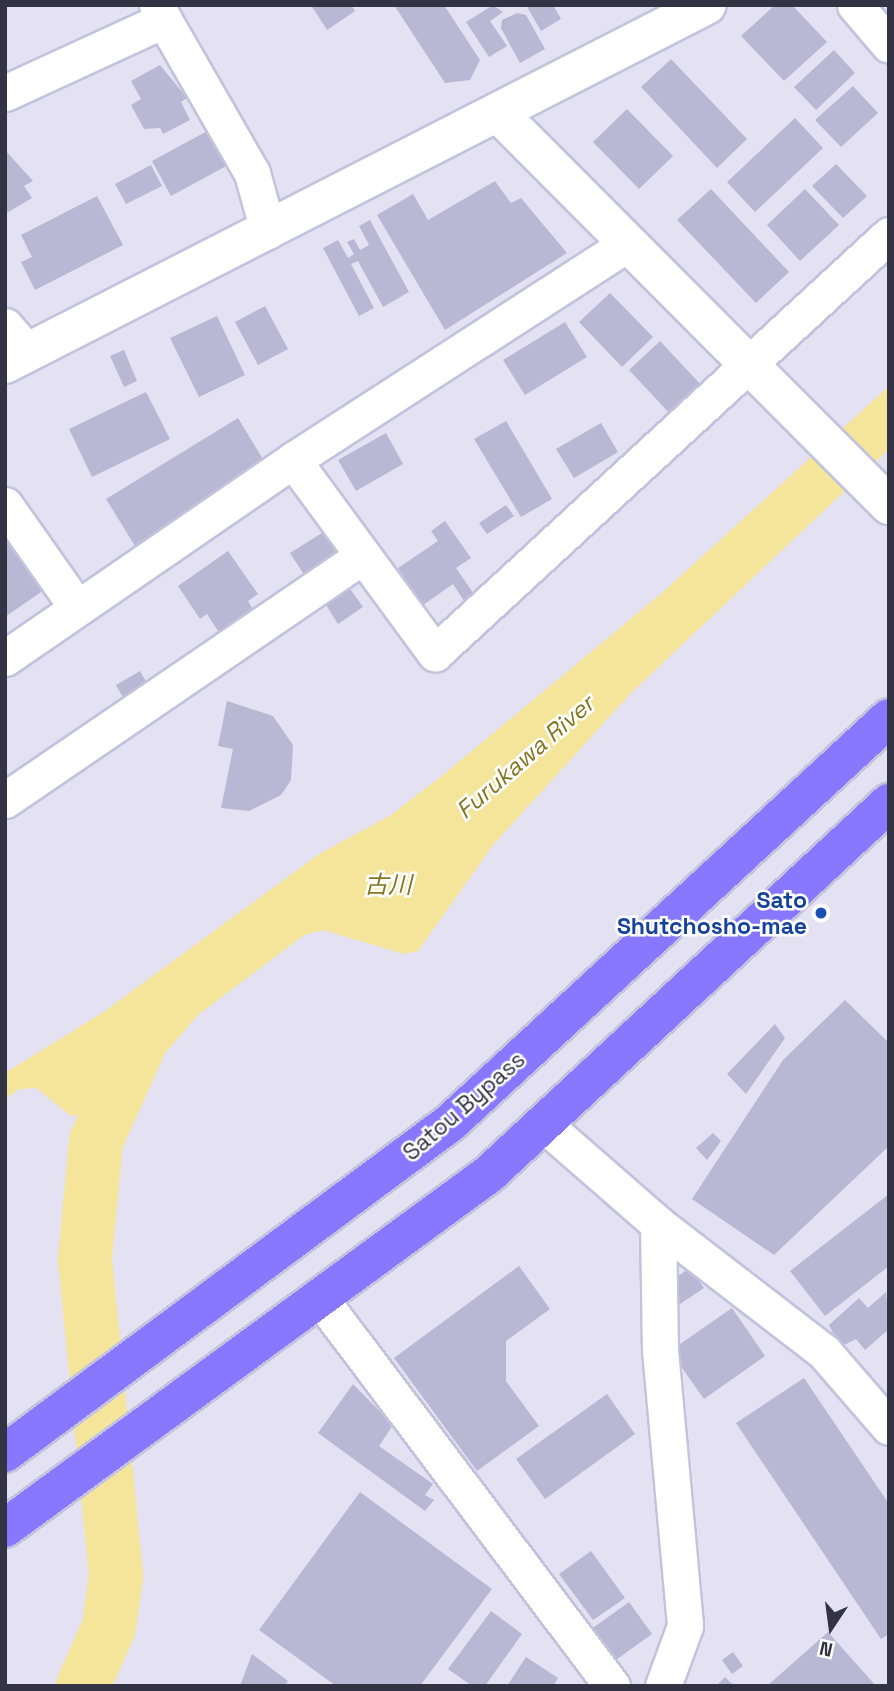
<!DOCTYPE html>
<meta charset="utf-8">
<style>
body{margin:0}
#map{position:relative;width:894px;height:1691px;overflow:hidden;background:#e4e2f2;font-family:"Space Grotesk","Noto Sans JP",sans-serif}
div>[style]{position:absolute}
.water>*{inset:0;background:#f4e59a}
.river>*{height:54px;margin:-27px;padding:0 27px;transform-origin:27px;border-radius:27px;background:#f4e59a}
.building>*{inset:0;background:#b8b7d4}
.roads{filter:drop-shadow(2px 0 #c4c2dc) drop-shadow(-2px 0 #c4c2dc) drop-shadow(0 2px #c4c2dc) drop-shadow(0 -2px #c4c2dc)}
.minor>*{height:35px;margin:-17.5px;padding:0 17.5px;transform-origin:17.5px;border-radius:17.5px;background:#fff}
.tertiary>*{height:38px;margin:-19px;padding:0 19px;transform-origin:19px;border-radius:19px;background:#fff}
.trunk>*{height:38px;margin:-19px;padding:0 19px;transform-origin:19px;border-radius:19px;background:#8878ff}
.dots>*{width:19px;height:19px;translate:-50% -50%;box-sizing:border-box;border:4px solid #fff;border-radius:50%}
span{translate:-50% -50%;white-space:nowrap;text-align:center;line-height:1.15;-webkit-text-stroke:5px #fff;paint-order:stroke}
.transit-label{font-size:23px;color:#164399;font-weight:700}
.right{translate:-100% -50%;text-align:right}
.street-label{font-size:23px;color:#334}
.water-label{font-size:24px;color:#847520;font-style:italic}
.frame{position:absolute;inset:0;border:7px solid #334;pointer-events:none}
.north{position:absolute;left:796px;top:1593px;width:70px;height:70px;-webkit-text-stroke:5px #fff;paint-order:stroke;rotate:193deg;font-size:19px;font-weight:700;line-height:28px;text-align:center;color:#334}
.north::after{content:'';display:block;margin:auto;width:24px;height:32px;background:#334;clip-path:polygon(50% 0,100% 100%,50% 72%,0 100%)}
</style>
<div id="map">
<div class="water">
<div style="clip-path:polygon(889px 386px,889px 449px,631px 693px,493px 845px,418px 951px,404px 954px,323px 930px,304px 935px,198px 1015px,165px 1053px,132px 1108px,71px 1116px,36px 1088px,19px 1089px,5px 1099px,5px 1073px,105px 1011px,319px 854px,391px 815px,443px 775px,663px 592px)"></div>
</div>
<div class="river">
<div style="left:83px;top:1686px;width:64px;rotate:-66.2deg"></div>
<div style="left:109px;top:1627px;width:51px;rotate:-82.2deg"></div>
<div style="left:116px;top:1576px;width:320px;rotate:-95.6deg"></div>
<div style="left:85px;top:1258px;width:118px;rotate:-84.6deg"></div>
<div style="left:96px;top:1141px;width:107px;rotate:-65.8deg"></div>
</div>
<div class="building">
<div style="clip-path:polygon(311px 5px,351px 5px,355px 11px,327px 30px)"></div>
<div style="clip-path:polygon(394px 5px,444px 5px,480px 60px,470px 80px,445px 83px)"></div>
<div style="clip-path:polygon(493px 5px,503px 12px,490px 21px,507px 46px,489px 57px,466px 22px)"></div>
<div style="clip-path:polygon(526px 5px,553px 5px,561px 19px,541px 31px)"></div>
<div style="clip-path:polygon(775px 5px,792px 5px,827px 42px,784px 81px,741px 36px)"></div>
<div style="clip-path:polygon(517px 13px,526px 15px,545px 49px,520px 63px,501px 28px,502px 20px)"></div>
<div style="clip-path:polygon(834px 50px,855px 73px,816px 110px,794px 87px)"></div>
<div style="clip-path:polygon(671px 59px,747px 139px,717px 168px,641px 87px)"></div>
<div style="clip-path:polygon(160px 65px,187px 98px,181px 102px,190px 120px,163px 134px,160px 128px,144px 129px,131px 105px,141px 99px,131px 81px)"></div>
<div style="clip-path:polygon(853px 86px,878px 113px,841px 147px,815px 120px)"></div>
<div style="clip-path:polygon(627px 109px,673px 156px,639px 189px,593px 142px)"></div>
<div style="clip-path:polygon(795px 118px,823px 148px,755px 212px,727px 182px)"></div>
<div style="clip-path:polygon(211px 129px,230px 164px,171px 196px,152px 161px)"></div>
<div style="clip-path:polygon(5px 150px,33px 181px,24px 186px,32px 198px,5px 214px)"></div>
<div style="clip-path:polygon(836px 164px,867px 196px,843px 218px,812px 186px)"></div>
<div style="clip-path:polygon(151px 165px,162px 186px,126px 204px,115px 184px)"></div>
<div style="clip-path:polygon(495px 181px,511px 203px,521px 198px,567px 253px,445px 330px,377px 215px,413px 194px,428px 220px)"></div>
<div style="clip-path:polygon(711px 189px,789px 272px,756px 303px,677px 220px)"></div>
<div style="clip-path:polygon(805px 189px,839px 225px,800px 261px,767px 225px)"></div>
<div style="clip-path:polygon(97px 196px,123px 245px,35px 290px,21px 262px,32px 257px,21px 235px)"></div>
<div style="clip-path:polygon(370px 220px,409px 292px,383px 307px,358px 261px,351px 264px,374px 308px,359px 316px,323px 248px,338px 240px,348px 258px,354px 254px,347px 242px,354px 239px,360px 250px,369px 245px,359px 226px)"></div>
<div style="clip-path:polygon(610px 293px,653px 337px,622px 367px,579px 322px)"></div>
<div style="clip-path:polygon(265px 306px,288px 349px,258px 365px,235px 322px)"></div>
<div style="clip-path:polygon(217px 316px,245px 375px,199px 397px,170px 338px)"></div>
<div style="clip-path:polygon(565px 322px,587px 357px,525px 395px,503px 360px)"></div>
<div style="clip-path:polygon(660px 341px,704px 388px,673px 417px,629px 370px)"></div>
<div style="clip-path:polygon(124px 350px,137px 381px,124px 387px,110px 356px)"></div>
<div style="clip-path:polygon(146px 392px,170px 439px,92px 477px,69px 429px)"></div>
<div style="clip-path:polygon(238px 418px,267px 466px,135px 546px,106px 499px)"></div>
<div style="clip-path:polygon(506px 421px,552px 499px,521px 517px,474px 439px)"></div>
<div style="clip-path:polygon(601px 423px,618px 452px,574px 478px,556px 449px)"></div>
<div style="clip-path:polygon(386px 433px,403px 464px,356px 491px,338px 460px)"></div>
<div style="clip-path:polygon(506px 505px,514px 516px,487px 534px,479px 523px)"></div>
<div style="clip-path:polygon(445px 521px,471px 558px,456px 568px,476px 597px,466px 604px,453px 584px,423px 605px,398px 568px,438px 541px,431px 531px)"></div>
<div style="clip-path:polygon(325px 531px,340px 553px,305px 576px,290px 553px)"></div>
<div style="clip-path:polygon(5px 534px,44px 590px,5px 617px)"></div>
<div style="clip-path:polygon(228px 551px,258px 594px,248px 601px,254px 611px,220px 634px,207px 614px,200px 619px,178px 586px)"></div>
<div style="clip-path:polygon(348px 586px,363px 607px,338px 624px,324px 602px)"></div>
<div style="clip-path:polygon(140px 671px,152px 692px,128px 706px,116px 685px)"></div>
<div style="clip-path:polygon(227px 701px,273px 716px,293px 745px,291px 780px,281px 795px,249px 811px,221px 808px,233px 749px,218px 746px)"></div>
<div style="clip-path:polygon(845px 1000px,889px 1043px,889px 1146px,774px 1255px,692px 1199px,783px 1060px)"></div>
<div style="clip-path:polygon(775px 1024px,785px 1038px,746px 1094px,727px 1074px)"></div>
<div style="clip-path:polygon(713px 1133px,721px 1141px,707px 1160px,696px 1148px)"></div>
<div style="clip-path:polygon(889px 1194px,889px 1266px,825px 1316px,790px 1271px)"></div>
<div style="clip-path:polygon(519px 1266px,550px 1309px,506px 1341px,506px 1381px,539px 1426px,477px 1471px,394px 1358px)"></div>
<div style="clip-path:polygon(690px 1268px,704px 1288px,677px 1306px,663px 1286px)"></div>
<div style="clip-path:polygon(886px 1292px,889px 1329px,865px 1350px,856px 1339px,840px 1347px,829px 1325px,859px 1298px,868px 1308px)"></div>
<div style="clip-path:polygon(732px 1308px,765px 1356px,704px 1399px,670px 1351px)"></div>
<div style="clip-path:polygon(804px 1378px,889px 1504px,889px 1634px,881px 1639px,736px 1423px)"></div>
<div style="clip-path:polygon(353px 1384px,393px 1425px,379px 1446px,433px 1484px,425px 1495px,434px 1500px,425px 1511px,318px 1433px)"></div>
<div style="clip-path:polygon(607px 1394px,635px 1434px,545px 1499px,516px 1459px)"></div>
<div style="clip-path:polygon(360px 1492px,492px 1589px,420px 1686px,336px 1686px,259px 1630px)"></div>
<div style="clip-path:polygon(591px 1551px,625px 1598px,593px 1620px,559px 1574px)"></div>
<div style="clip-path:polygon(629px 1602px,652px 1634px,613px 1662px,590px 1630px)"></div>
<div style="clip-path:polygon(491px 1611px,522px 1634px,485px 1686px,472px 1686px,448px 1669px)"></div>
<div style="clip-path:polygon(828px 1632px,876px 1686px,767px 1686px)"></div>
<div style="clip-path:polygon(733px 1652px,743px 1666px,732px 1674px,722px 1660px)"></div>
<div style="clip-path:polygon(252px 1654px,288px 1681px,285px 1686px,240px 1686px)"></div>
<div style="clip-path:polygon(526px 1657px,558px 1678px,553px 1686px,507px 1686px)"></div>
<div style="clip-path:polygon(725px 1677px,731px 1683px,739px 1686px,716px 1686px)"></div>
</div>
<div class="roads">
<div class="minor">
<div style="left:855px;top:5px;width:52px;rotate:49.6deg"></div>
<div style="left:164px;top:20px;width:177px;rotate:60.1deg"></div>
<div style="left:252px;top:173px;width:60px;rotate:74.6deg"></div>
<div style="left:5px;top:93px;width:175px;rotate:-24.7deg"></div>
<div style="left:164px;top:20px;width:17px;rotate:-115deg"></div>
<div style="left:5px;top:326px;width:35px;rotate:49deg"></div>
<div style="left:293px;top:460px;width:240px;rotate:53.7deg"></div>
<div style="left:435px;top:653px;width:617px;rotate:-42.64deg"></div>
<div style="left:5px;top:505px;width:123px;rotate:54.9deg"></div>
<div style="left:5px;top:658px;width:349px;rotate:-34.5deg"></div>
<div style="left:293px;top:460px;width:394px;rotate:-32.9deg"></div>
<div style="left:5px;top:800px;width:431px;rotate:-34.3deg"></div>
<div style="left:547px;top:1127px;width:147px;rotate:41.1deg"></div>
<div style="left:658px;top:1224px;width:126px;rotate:89.1deg"></div>
<div style="left:660px;top:1350px;width:277px;rotate:84.8deg"></div>
<div style="left:685px;top:1626px;width:64px;rotate:110.1deg"></div>
<div style="left:658px;top:1224px;width:210px;rotate:37.6deg"></div>
<div style="left:824px;top:1352px;width:99px;rotate:49.1deg"></div>
<div style="left:322px;top:1301px;width:482px;rotate:53deg"></div>
</div>
<div class="tertiary">
<div style="left:500px;top:115px;width:551px;rotate:45.07deg"></div>
<div style="left:5px;top:364px;width:788px;rotate:-27.09deg"></div>
</div>
<div class="trunk">
<div style="left:5px;top:1453px;width:554px;rotate:-36.56deg"></div>
<div style="left:450px;top:1123px;width:597px;rotate:-42.69deg"></div>
<div style="left:5px;top:1528px;width:600px;rotate:-36.18deg"></div>
<div style="left:489px;top:1174px;width:546px;rotate:-42.85deg"></div>
</div>
</div>
<div class="dots">
<div style="left:821px;top:913px;background:#1a4fb4"></div>
</div>
<div class="transit-label">
<span class="right" style="left:807px;top:913px">Sato<br>Shutchosho-mae</span>
</div>
<div class="street-label">
<span style="left:464px;top:1106px;rotate:-41deg">Satou Bypass</span>
</div>
<div class="water-label">
<span style="left:525px;top:757px;rotate:-41deg">Furukawa River</span>
<span style="left:388px;top:885px">古川</span>
</div>
<div class="frame"></div>
<div class="north">N</div>
</div>
